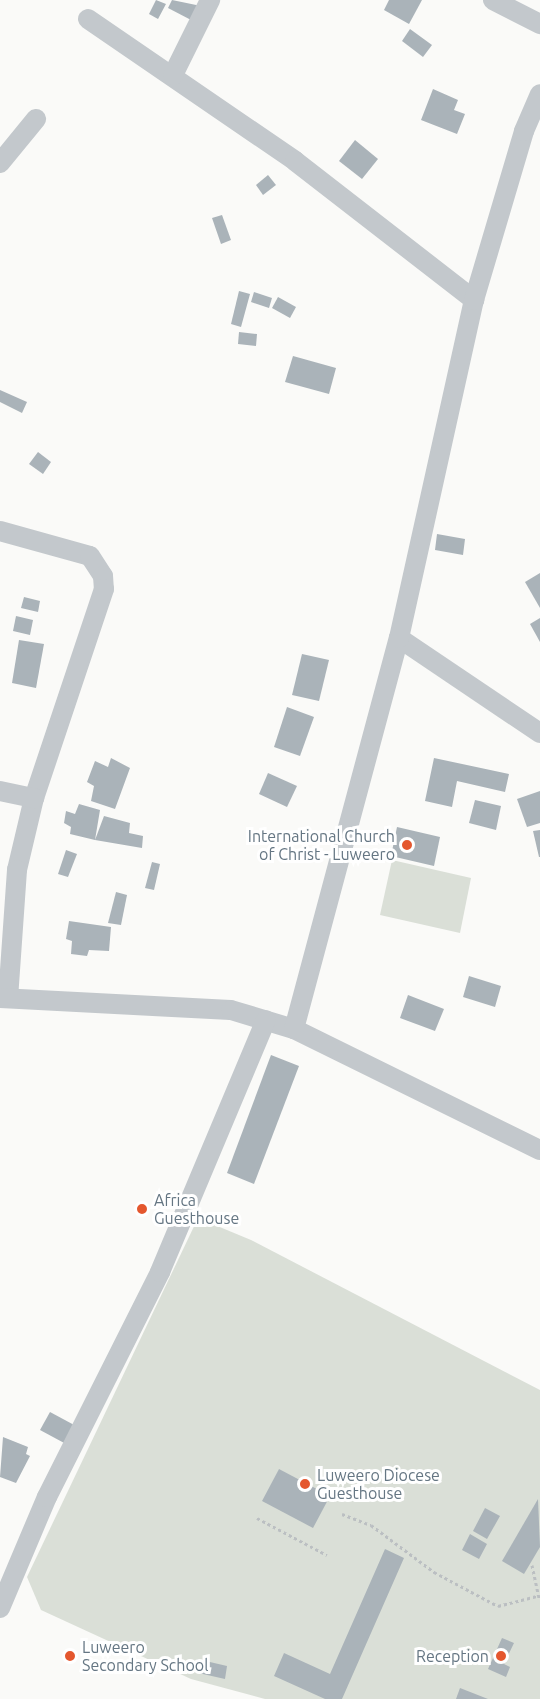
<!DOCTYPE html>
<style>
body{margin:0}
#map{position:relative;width:540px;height:1699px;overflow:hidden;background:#fafaf8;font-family:Ubuntu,sans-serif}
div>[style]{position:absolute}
.green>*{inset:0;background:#dadfd7}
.building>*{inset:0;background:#aab3b9}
.path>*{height:3px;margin-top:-1.5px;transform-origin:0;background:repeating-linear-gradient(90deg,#bbbfc2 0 3px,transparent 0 6px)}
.minor>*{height:20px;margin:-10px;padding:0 10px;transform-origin:10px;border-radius:10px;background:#c3c8cc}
.dots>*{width:16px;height:16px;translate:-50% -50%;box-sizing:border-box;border:3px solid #fff;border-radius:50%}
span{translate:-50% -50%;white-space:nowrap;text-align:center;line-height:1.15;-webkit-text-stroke:6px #fff;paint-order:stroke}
.poi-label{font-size:16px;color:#657683}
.right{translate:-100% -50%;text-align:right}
.left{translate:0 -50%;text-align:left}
</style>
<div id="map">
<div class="green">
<div style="clip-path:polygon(392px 860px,471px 878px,460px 933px,380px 915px)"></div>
<div style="clip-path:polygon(198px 1218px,251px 1240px,540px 1390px,540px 1699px,265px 1699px,191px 1679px,41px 1610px,27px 1577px)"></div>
</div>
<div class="building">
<div style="clip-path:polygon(156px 0,166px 4px,158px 19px,149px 14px)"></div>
<div style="clip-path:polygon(172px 0,201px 6px,193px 21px,168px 8px)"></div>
<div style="clip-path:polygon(389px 0,422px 0,409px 24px,384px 10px)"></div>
<div style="clip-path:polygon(410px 29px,432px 45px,423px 57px,402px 41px)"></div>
<div style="clip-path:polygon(433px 89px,458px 100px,454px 110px,465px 114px,457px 134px,421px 120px)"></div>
<div style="clip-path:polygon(355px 140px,378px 159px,362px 179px,339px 161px)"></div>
<div style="clip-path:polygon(268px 175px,276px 185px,263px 195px,256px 185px)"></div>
<div style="clip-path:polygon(222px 215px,231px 240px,221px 244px,212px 218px)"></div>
<div style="clip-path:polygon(239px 291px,250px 294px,241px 327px,231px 324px)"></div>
<div style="clip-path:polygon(254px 292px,272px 298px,269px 308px,251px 302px)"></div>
<div style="clip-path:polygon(278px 297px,296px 307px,290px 318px,272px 308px)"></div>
<div style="clip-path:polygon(239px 332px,257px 334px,256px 346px,238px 344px)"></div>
<div style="clip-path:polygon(293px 356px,336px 368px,329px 394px,285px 382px)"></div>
<div style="clip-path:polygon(0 390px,27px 402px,22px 413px,0 402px)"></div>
<div style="clip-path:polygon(38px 452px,51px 462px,43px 474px,29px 464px)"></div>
<div style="clip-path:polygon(437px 534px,465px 539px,463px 555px,435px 550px)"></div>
<div style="clip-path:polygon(540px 573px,540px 608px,525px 582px)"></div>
<div style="clip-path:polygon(24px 597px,40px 601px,38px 612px,21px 608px)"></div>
<div style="clip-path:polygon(16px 616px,33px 620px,30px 635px,13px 631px)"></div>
<div style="clip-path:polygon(540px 618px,540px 642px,530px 624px)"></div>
<div style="clip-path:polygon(19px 640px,44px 644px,36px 688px,12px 683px)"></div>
<div style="clip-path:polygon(302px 654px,329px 660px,319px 701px,292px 695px)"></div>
<div style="clip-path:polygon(287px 707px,314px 717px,300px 756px,274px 747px)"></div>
<div style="clip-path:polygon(111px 758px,130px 768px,115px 809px,91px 801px,94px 786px,87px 782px,95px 761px,108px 767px)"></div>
<div style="clip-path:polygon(434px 758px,509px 774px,505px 792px,457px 781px,452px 807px,425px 801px)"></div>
<div style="clip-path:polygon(268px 773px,297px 786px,287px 807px,259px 794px)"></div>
<div style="clip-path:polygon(540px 791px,540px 823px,527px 827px,517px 799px)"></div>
<div style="clip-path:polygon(475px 800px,501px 806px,496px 830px,469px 823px)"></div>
<div style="clip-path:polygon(79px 804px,100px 810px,95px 840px,104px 816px,130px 823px,129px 833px,143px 836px,142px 848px,95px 840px,70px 834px,71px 827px,64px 823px,66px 811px,75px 814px)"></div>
<div style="clip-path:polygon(397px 827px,440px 837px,434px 866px,391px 856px)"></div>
<div style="clip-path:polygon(540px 830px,540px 857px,539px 857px,533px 831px)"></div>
<div style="clip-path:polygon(66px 850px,77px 854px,68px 877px,58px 874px)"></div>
<div style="clip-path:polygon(152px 862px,160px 864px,154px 890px,145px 888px)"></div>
<div style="clip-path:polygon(116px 892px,127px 895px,121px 925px,108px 923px)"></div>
<div style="clip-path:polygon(69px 921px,111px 927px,109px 951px,89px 950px,87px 956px,71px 954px,72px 941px,66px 939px)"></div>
<div style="clip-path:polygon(469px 976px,501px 986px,495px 1007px,463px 997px)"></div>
<div style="clip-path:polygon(408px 995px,444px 1009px,435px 1031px,400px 1018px)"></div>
<div style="clip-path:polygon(271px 1055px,299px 1066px,254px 1184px,227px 1173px)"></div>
<div style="clip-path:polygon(50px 1412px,76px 1426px,66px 1444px,40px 1430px)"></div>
<div style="clip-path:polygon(3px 1437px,28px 1447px,26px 1454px,30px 1456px,16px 1483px,0 1477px)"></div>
<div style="clip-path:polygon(279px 1469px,330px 1496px,313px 1528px,262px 1501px)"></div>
<div style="clip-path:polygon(538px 1499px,540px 1547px,524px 1574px,502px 1561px)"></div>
<div style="clip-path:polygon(485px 1508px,500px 1516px,487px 1539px,473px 1531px)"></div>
<div style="clip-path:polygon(470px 1534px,487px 1544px,479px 1559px,462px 1550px)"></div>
<div style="clip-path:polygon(385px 1549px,404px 1558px,342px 1699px,325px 1699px,274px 1676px,284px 1653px,330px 1674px)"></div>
<div style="clip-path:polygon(502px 1638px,514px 1643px,504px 1664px,510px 1667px,506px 1677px,488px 1669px)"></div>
<div style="clip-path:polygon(197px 1659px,227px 1666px,225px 1679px,194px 1672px)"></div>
<div style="clip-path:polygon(460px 1688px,488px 1699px,456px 1699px)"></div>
</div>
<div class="path">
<div style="left:342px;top:1514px;width:31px;rotate:21deg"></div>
<div style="left:371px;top:1525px;width:79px;rotate:36.7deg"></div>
<div style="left:434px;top:1572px;width:72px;rotate:28deg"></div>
<div style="left:498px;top:1606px;width:40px;rotate:-14.4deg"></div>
<div style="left:257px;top:1518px;width:79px;rotate:27.9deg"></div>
<div style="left:532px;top:1565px;width:34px;rotate:78deg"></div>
</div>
<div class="minor">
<div style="left:493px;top:0;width:53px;rotate:27.1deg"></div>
<div style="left:88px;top:19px;width:251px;rotate:34.4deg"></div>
<div style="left:295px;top:161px;width:227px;rotate:37.8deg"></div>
<div style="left:173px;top:75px;width:84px;rotate:-63.7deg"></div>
<div style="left:0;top:163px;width:57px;rotate:-50.7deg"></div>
<div style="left:0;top:531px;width:93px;rotate:15.5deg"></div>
<div style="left:90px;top:556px;width:24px;rotate:57deg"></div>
<div style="left:103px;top:576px;width:13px;rotate:86deg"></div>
<div style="left:104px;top:589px;width:220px;rotate:108.5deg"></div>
<div style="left:34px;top:798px;width:74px;rotate:103.3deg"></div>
<div style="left:17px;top:870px;width:128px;rotate:94deg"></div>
<div style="left:399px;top:638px;width:170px;rotate:34deg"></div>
<div style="left:0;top:791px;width:35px;rotate:12deg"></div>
<div style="left:0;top:998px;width:231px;rotate:3deg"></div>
<div style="left:231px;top:1010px;width:66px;rotate:16.8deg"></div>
<div style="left:294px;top:1029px;width:274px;rotate:26.2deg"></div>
<div style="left:294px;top:1029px;width:405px;rotate:-75deg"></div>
<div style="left:399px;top:638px;width:346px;rotate:-77.5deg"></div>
<div style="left:474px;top:300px;width:176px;rotate:-73.5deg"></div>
<div style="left:524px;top:131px;width:40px;rotate:-66.6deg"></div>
<div style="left:0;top:1608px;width:121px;rotate:-67.1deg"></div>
<div style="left:47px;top:1497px;width:252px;rotate:-63.3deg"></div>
<div style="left:160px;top:1272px;width:273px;rotate:-67.2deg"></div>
</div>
<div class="dots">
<div style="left:407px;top:845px;background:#e4572e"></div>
<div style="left:142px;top:1209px;background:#e4572e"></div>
<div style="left:305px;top:1484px;background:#e4572e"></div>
<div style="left:70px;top:1656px;background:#e4572e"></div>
<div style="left:501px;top:1656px;background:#e4572e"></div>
</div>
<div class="poi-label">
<span class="right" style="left:395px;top:845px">International Church<br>of Christ - Luweero</span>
<span class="left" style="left:154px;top:1209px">Africa<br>Guesthouse</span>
<span class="left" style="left:317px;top:1484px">Luweero Diocese<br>Guesthouse</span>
<span class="left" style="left:82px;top:1656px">Luweero<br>Secondary School</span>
<span class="right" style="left:489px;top:1656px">Reception</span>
</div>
</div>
